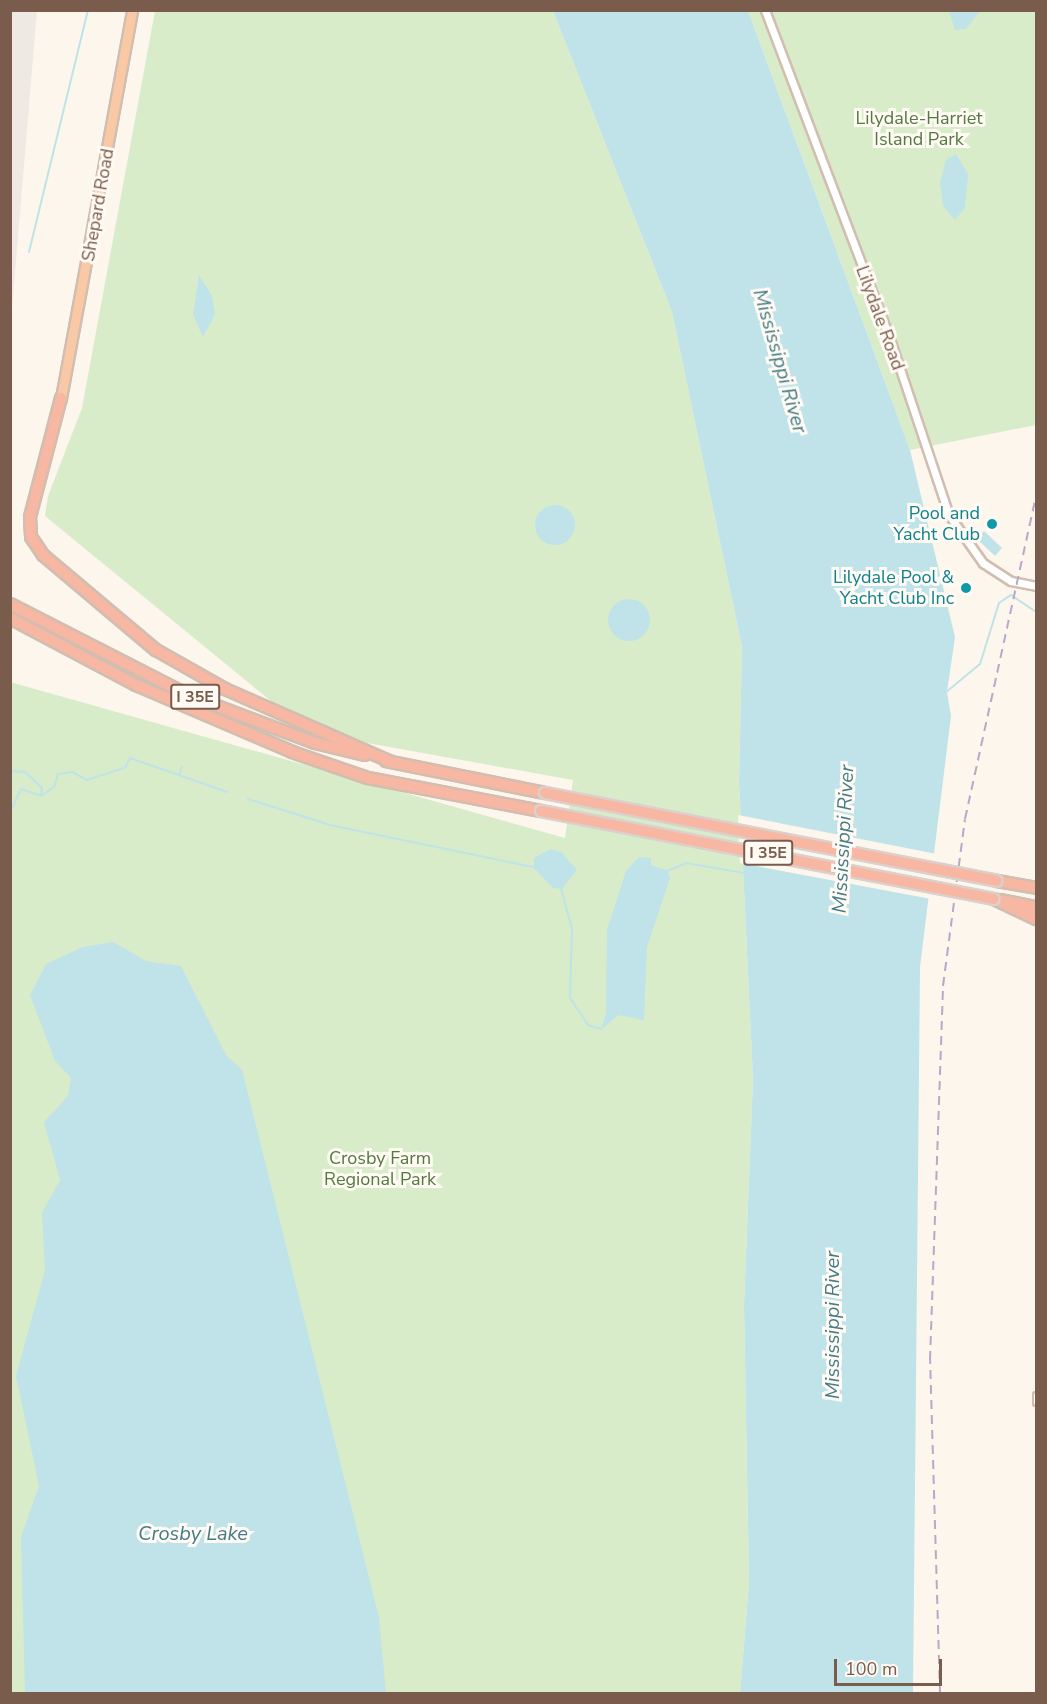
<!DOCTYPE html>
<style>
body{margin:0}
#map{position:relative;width:1047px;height:1704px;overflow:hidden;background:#fdf6ec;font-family:"Nunito Sans",sans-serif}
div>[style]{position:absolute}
.industrial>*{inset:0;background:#efe9e4}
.green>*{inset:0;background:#d8ecc9}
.water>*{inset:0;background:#bfe3e8}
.round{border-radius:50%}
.pier>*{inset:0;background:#fdf6ec}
.stream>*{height:2px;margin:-1px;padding:0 1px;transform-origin:1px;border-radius:1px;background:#bfe3e8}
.roads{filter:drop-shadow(2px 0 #d1beb0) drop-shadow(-2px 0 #d1beb0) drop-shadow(0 2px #d1beb0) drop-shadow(0 -2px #d1beb0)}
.minor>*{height:5px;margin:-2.5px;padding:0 2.5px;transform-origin:2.5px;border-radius:2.5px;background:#fff}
.tertiary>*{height:7px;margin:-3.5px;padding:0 3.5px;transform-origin:3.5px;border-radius:3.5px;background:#fff}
.trunk>*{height:9px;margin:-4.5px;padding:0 4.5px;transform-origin:4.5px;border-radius:4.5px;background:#f9c8a4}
.motorway>*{height:10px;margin:-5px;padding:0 5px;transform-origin:5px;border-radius:5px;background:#f7b7a3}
.rail>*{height:2px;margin-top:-1px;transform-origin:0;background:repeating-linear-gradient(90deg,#b9a8c9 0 9px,transparent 0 15px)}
.bridges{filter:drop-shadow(2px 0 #dad1cd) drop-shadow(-2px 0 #dad1cd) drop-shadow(0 2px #dad1cd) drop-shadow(0 -2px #dad1cd)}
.motorway-bridge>*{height:10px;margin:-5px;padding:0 5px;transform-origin:5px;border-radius:5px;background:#f7b7a3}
.dots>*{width:16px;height:16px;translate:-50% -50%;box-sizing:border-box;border:3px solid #fffaf3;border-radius:50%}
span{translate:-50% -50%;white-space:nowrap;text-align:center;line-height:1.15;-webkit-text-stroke:6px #fffaf3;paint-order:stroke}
.shield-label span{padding:2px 4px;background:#fffaf3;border:2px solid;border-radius:4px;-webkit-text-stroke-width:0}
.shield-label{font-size:16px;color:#7a5c4d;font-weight:700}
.park-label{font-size:18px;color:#537a41}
.street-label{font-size:18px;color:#7a5c4d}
.culture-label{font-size:18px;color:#0d838f}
.right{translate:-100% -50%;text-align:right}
.water-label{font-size:20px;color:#437c86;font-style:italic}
.frame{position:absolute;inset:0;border:12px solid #7a5c4d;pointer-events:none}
.scale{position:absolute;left:834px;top:1659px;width:108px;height:27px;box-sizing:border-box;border:3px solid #7a5c4d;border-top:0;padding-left:8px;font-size:18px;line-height:21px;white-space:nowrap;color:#7a5c4d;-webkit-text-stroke:4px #fffaf3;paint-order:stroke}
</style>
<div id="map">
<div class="industrial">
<div style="clip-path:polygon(11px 10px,37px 11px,11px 321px,10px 11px)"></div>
</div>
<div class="green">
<div style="clip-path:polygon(155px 11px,553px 11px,672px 312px,742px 647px,739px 782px,753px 1079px,744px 1305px,749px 1583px,740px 1693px,11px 1693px,10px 682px,565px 838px,573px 780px,367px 743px,277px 706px,45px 516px,48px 496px,82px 408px)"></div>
<div style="clip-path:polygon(748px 11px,1036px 11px,1036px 425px,910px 450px)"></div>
</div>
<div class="water">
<div style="clip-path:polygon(553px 11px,748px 11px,910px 450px,955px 637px,947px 692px,951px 716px,920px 967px,913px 1693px,740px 1693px,749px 1583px,744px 1305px,753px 1079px,739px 782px,742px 647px,672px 312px)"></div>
<div style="clip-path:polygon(949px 11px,980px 10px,980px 11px,966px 29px,955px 30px)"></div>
<div style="clip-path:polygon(956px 154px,968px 174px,965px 208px,955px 220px,943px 206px,940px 183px,946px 160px)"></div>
<div style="clip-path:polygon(199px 275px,212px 296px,215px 314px,203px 337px,193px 315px)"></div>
<div class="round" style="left:535px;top:505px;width:40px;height:40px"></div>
<div style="clip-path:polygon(984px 531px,1002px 548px,995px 556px,977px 539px)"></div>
<div class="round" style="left:608px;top:599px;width:42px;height:42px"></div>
<div style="clip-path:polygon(550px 849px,561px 852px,577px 870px,562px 889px,553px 888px,534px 868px,534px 858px)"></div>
<div style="clip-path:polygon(639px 857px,651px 858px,651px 865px,668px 871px,670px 878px,647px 947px,644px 1020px,618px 1015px,600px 1031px,606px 1014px,607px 930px,626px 871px)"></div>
<div style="clip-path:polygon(113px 942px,146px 961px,181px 966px,226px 1055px,242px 1070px,379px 1618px,386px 1693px,25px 1693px,21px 1537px,39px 1486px,16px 1376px,45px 1270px,42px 1213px,60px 1180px,44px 1122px,68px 1096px,71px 1078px,55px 1061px,30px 995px,46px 964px,83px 947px)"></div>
</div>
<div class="pier">
<div style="clip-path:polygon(738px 815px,937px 854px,931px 899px,740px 863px)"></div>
</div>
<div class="stream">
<div style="left:29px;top:252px;width:249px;rotate:-76.3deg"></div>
<div style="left:945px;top:693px;width:45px;rotate:-39.6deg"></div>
<div style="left:980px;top:664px;width:64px;rotate:-72.7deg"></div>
<div style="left:999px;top:603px;width:14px;rotate:-34deg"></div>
<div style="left:1011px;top:595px;width:29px;rotate:34deg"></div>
<div style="left:10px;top:771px;width:15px;rotate:4deg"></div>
<div style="left:25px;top:772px;width:23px;rotate:43deg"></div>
<div style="left:42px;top:788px;width:7px;rotate:98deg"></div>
<div style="left:179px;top:775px;width:9px;rotate:-72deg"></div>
<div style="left:248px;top:799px;width:86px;rotate:17.6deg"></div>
<div style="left:330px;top:825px;width:211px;rotate:11.7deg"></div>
<div style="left:10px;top:812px;width:25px;rotate:-64deg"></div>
<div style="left:21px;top:789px;width:21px;rotate:19deg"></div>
<div style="left:41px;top:796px;width:16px;rotate:-35deg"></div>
<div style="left:54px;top:787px;width:14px;rotate:-73deg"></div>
<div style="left:58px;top:774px;width:14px;rotate:-8deg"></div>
<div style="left:72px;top:772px;width:17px;rotate:28deg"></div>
<div style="left:87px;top:780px;width:40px;rotate:-18deg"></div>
<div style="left:125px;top:768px;width:11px;rotate:-63deg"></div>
<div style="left:130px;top:758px;width:103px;rotate:19.3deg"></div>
<div style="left:665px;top:872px;width:23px;rotate:-23deg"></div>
<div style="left:686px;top:863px;width:59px;rotate:9.8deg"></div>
<div style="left:561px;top:888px;width:42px;rotate:75deg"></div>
<div style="left:572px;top:929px;width:69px;rotate:91.7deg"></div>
<div style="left:570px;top:998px;width:32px;rotate:56deg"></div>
<div style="left:588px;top:1025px;width:14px;rotate:17deg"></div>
</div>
<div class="roads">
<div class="minor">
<div style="left:1036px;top:1395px;width:7px;rotate:90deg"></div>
</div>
<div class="tertiary">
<div style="left:765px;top:10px;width:346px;rotate:69.2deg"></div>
<div style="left:888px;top:333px;width:192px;rotate:71.5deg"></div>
<div style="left:949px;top:515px;width:59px;rotate:54.7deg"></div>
<div style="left:983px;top:563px;width:33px;rotate:33deg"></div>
<div style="left:1011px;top:581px;width:25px;rotate:11deg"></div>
</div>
<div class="trunk">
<div style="left:61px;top:398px;width:394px;rotate:-79.6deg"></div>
</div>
<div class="motorway">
<div style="left:61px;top:398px;width:123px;rotate:104.6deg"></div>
<div style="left:30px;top:517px;width:20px;rotate:87deg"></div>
<div style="left:31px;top:537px;width:22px;rotate:56deg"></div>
<div style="left:43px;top:555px;width:148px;rotate:40.1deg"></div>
<div style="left:156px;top:650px;width:79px;rotate:29.5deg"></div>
<div style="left:225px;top:689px;width:181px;rotate:23.7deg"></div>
<div style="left:10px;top:604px;width:202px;rotate:27.1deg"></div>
<div style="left:190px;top:696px;width:134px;rotate:20.6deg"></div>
<div style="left:315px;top:743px;width:51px;rotate:13.5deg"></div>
<div style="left:10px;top:618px;width:143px;rotate:28deg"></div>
<div style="left:136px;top:685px;width:170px;rotate:23.2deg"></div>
<div style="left:292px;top:752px;width:80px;rotate:18.9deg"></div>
<div style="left:368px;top:778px;width:176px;rotate:10.8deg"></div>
<div style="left:386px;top:761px;width:162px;rotate:11.4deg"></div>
<div style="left:997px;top:881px;width:40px;rotate:10deg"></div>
<div style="left:994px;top:899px;width:47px;rotate:25.5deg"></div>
<div style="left:1000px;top:900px;width:37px;rotate:11deg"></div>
</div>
</div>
<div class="rail">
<div style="left:940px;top:1694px;width:334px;rotate:-91.7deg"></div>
<div style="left:930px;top:1360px;width:374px;rotate:-88deg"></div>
<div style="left:943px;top:986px;width:168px;rotate:-82.5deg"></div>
<div style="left:965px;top:819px;width:332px;rotate:-77.6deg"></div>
</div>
<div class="bridges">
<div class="motorway-bridge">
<div style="left:545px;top:793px;width:460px;rotate:11deg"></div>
<div style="left:541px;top:811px;width:461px;rotate:11deg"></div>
</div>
</div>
<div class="dots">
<div style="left:992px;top:524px;background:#0f9aa8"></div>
<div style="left:966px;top:588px;background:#0f9aa8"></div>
</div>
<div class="shield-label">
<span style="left:195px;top:697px">I 35E</span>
<span style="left:768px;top:853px">I 35E</span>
</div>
<div class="park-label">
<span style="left:919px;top:129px">Lilydale-Harriet<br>Island Park</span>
<span style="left:380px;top:1169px">Crosby Farm<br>Regional Park</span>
</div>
<div class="street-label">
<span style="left:98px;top:205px;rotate:-80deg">Shepard Road</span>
<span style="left:880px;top:318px;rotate:70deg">Lilydale Road</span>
</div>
<div class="culture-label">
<span class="right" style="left:980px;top:524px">Pool and<br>Yacht Club</span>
<span class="right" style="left:954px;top:588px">Lilydale Pool &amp;<br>Yacht Club Inc</span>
</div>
<div class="water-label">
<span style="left:780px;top:361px;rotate:74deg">Mississippi River</span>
<span style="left:843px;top:839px;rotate:-87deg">Mississippi River</span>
<span style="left:832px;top:1325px;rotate:-90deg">Mississippi River</span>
<span style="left:193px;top:1533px">Crosby Lake</span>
</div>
<div class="frame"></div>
<div class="scale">100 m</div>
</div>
